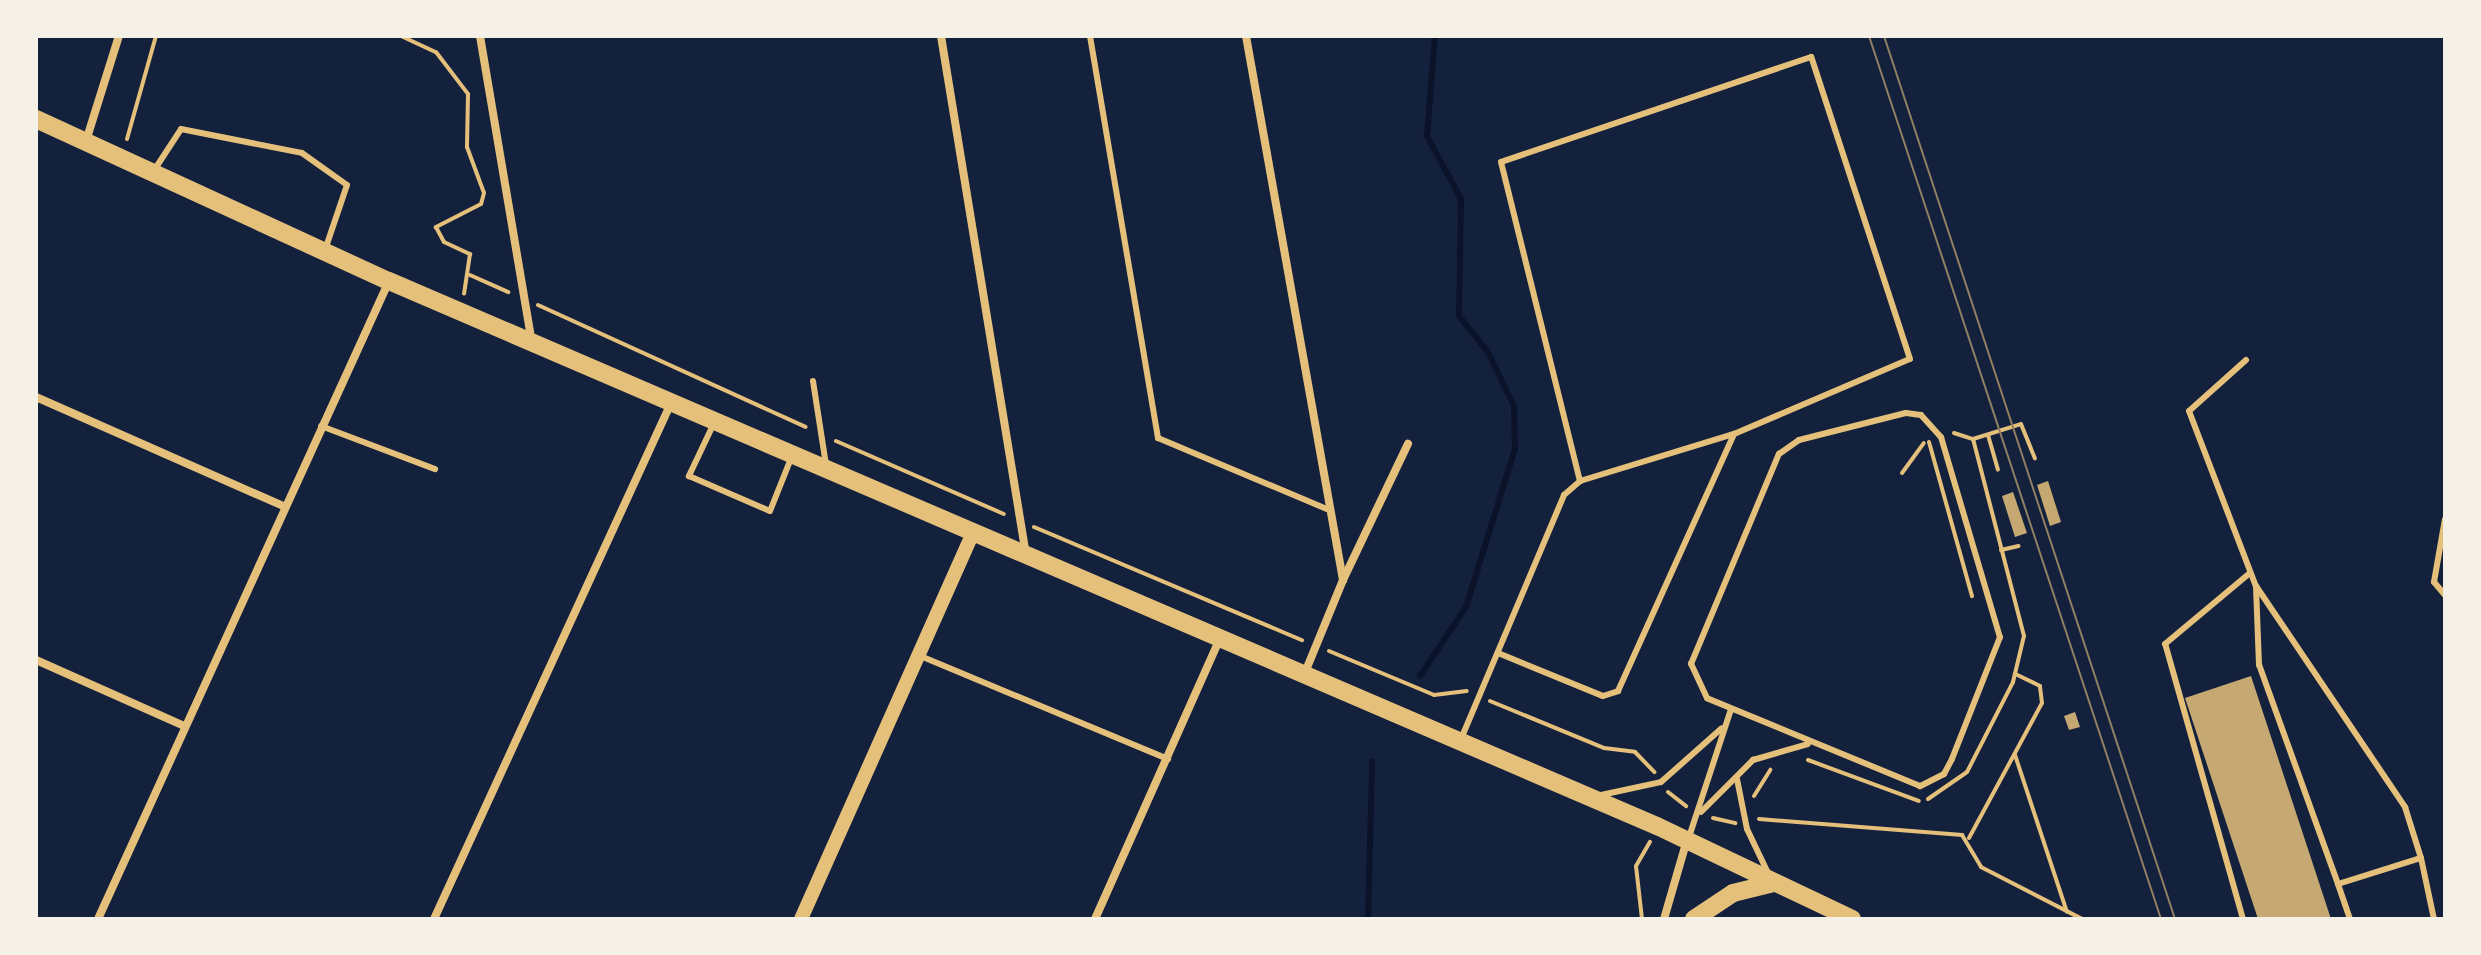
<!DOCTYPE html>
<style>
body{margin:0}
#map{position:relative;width:2481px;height:955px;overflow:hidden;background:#14213d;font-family:"Titillium Web",sans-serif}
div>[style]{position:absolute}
.stream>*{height:6px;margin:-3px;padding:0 3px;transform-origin:3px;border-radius:3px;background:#0b132b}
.building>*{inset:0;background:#c6a872}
.path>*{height:4px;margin:-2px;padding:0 2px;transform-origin:2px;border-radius:2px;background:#e5c07b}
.service>*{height:6px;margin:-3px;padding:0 3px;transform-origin:3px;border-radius:3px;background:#e5c07b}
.minor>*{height:8px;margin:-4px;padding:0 4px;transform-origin:4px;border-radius:4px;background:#e5c07b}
.tertiary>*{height:14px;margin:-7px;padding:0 7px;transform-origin:7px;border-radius:7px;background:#e5c07b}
.primary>*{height:18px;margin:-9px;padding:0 9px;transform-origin:9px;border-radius:9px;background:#e5c07b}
.tram>*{height:2px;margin:-1px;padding:0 1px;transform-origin:1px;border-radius:1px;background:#918062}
span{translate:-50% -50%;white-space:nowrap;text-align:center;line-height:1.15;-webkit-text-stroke:8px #f6f1e7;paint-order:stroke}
.frame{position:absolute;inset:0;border:38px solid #f6f1e7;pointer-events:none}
</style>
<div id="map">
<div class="stream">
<div style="left:1420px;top:676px;width:83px;rotate:-56.3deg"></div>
<div style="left:1466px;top:607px;width:165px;rotate:-72.8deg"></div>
<div style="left:1515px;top:449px;width:43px;rotate:-91.3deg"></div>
<div style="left:1514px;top:406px;width:60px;rotate:-115.7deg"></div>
<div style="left:1488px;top:352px;width:46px;rotate:-128.9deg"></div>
<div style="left:1459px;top:316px;width:117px;rotate:-89deg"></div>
<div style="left:1461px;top:199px;width:72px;rotate:-118.4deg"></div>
<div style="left:1427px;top:136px;width:100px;rotate:-85.4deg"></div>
<div style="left:1368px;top:919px;width:157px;rotate:-88.5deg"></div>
</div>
<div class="building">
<div style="clip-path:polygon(2048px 481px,2061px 522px,2050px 526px,2037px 485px)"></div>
<div style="clip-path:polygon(2013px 492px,2027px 533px,2015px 537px,2002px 496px)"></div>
<div style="clip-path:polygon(2251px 676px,2331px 919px,2258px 919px,2185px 698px)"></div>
<div style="clip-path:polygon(2075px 712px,2080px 727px,2069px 730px,2064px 716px)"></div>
</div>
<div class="path">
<div style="left:401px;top:36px;width:38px;rotate:25deg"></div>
<div style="left:436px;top:52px;width:53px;rotate:52.7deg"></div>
<div style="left:468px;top:94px;width:53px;rotate:91.1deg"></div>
<div style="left:467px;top:147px;width:49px;rotate:69.7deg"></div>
<div style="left:484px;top:193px;width:11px;rotate:105deg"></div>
<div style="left:481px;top:204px;width:51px;rotate:152.9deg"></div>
<div style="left:436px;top:227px;width:17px;rotate:62deg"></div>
<div style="left:444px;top:242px;width:29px;rotate:25deg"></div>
<div style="left:470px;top:254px;width:40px;rotate:98.5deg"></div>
<div style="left:127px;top:139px;width:107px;rotate:-74.3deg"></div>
<div style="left:470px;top:275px;width:42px;rotate:24.1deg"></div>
<div style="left:538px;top:305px;width:294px;rotate:24.5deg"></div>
<div style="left:1954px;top:433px;width:20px;rotate:18deg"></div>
<div style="left:1973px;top:439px;width:50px;rotate:-17.4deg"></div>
<div style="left:2021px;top:424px;width:37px;rotate:68deg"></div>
<div style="left:1988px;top:435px;width:36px;rotate:74deg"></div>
<div style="left:836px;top:441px;width:183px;rotate:23.5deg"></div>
<div style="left:1929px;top:442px;width:160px;rotate:74.4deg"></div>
<div style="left:1902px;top:473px;width:37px;rotate:-54deg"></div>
<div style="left:1034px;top:527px;width:291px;rotate:22.9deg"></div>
<div style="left:2001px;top:550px;width:18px;rotate:-13deg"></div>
<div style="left:1329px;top:651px;width:114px;rotate:22.7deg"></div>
<div style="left:1434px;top:695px;width:33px;rotate:-7deg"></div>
<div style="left:1490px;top:701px;width:123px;rotate:22.4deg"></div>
<div style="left:1604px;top:748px;width:31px;rotate:7deg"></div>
<div style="left:1635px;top:752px;width:28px;rotate:46deg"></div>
<div style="left:2015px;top:755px;width:165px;rotate:71.7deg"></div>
<div style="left:1808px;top:760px;width:118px;rotate:20.3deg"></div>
<div style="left:1668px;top:792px;width:23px;rotate:38deg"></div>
<div style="left:1754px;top:796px;width:31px;rotate:-58deg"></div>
<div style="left:1928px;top:799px;width:47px;rotate:-34.7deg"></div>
<div style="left:1967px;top:772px;width:101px;rotate:-62.9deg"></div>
<div style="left:2013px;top:682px;width:47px;rotate:-76.6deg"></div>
<div style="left:2024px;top:636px;width:203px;rotate:-104.5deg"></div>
<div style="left:1713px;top:818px;width:23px;rotate:13deg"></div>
<div style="left:1759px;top:819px;width:204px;rotate:4.5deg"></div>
<div style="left:1962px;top:835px;width:37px;rotate:59deg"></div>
<div style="left:1981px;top:867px;width:114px;rotate:27.2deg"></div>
<div style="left:1969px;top:838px;width:153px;rotate:-61.6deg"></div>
<div style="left:2042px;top:703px;width:17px;rotate:-97deg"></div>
<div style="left:2040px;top:686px;width:28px;rotate:-154deg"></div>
<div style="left:1642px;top:919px;width:53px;rotate:-96.5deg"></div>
<div style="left:1636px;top:866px;width:28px;rotate:-60deg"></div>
</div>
<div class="service">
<div style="left:1090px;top:36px;width:408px;rotate:80.4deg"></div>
<div style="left:1158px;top:438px;width:183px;rotate:22.8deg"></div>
<div style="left:153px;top:172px;width:51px;rotate:-56.9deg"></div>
<div style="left:181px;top:129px;width:123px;rotate:11.2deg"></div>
<div style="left:302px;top:153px;width:55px;rotate:35.4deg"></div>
<div style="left:347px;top:185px;width:65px;rotate:108.7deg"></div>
<div style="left:2246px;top:360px;width:76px;rotate:138.2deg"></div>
<div style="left:2189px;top:411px;width:187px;rotate:69.1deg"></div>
<div style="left:813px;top:381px;width:85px;rotate:81.2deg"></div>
<div style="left:1906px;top:413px;width:15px;rotate:8deg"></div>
<div style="left:1921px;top:415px;width:30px;rotate:48deg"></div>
<div style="left:1941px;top:437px;width:209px;rotate:73.6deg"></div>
<div style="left:2000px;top:637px;width:131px;rotate:111.5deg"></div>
<div style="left:1952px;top:759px;width:17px;rotate:118deg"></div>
<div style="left:1944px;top:774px;width:27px;rotate:153deg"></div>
<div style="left:1920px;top:786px;width:230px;rotate:-157.6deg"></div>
<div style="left:1707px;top:698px;width:38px;rotate:-115deg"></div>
<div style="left:1691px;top:664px;width:228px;rotate:-67.3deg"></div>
<div style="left:1779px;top:454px;width:24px;rotate:-35deg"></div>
<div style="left:1799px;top:440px;width:110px;rotate:-14.2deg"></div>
<div style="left:714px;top:423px;width:59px;rotate:115.3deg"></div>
<div style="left:689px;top:476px;width:88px;rotate:23.4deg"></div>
<div style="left:770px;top:511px;width:59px;rotate:-68.2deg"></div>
<div style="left:321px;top:426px;width:122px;rotate:20.7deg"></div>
<div style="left:2445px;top:519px;width:64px;rotate:99.9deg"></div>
<div style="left:2434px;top:582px;width:17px;rotate:50deg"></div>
<div style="left:1498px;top:653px;width:113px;rotate:22.3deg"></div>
<div style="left:1603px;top:696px;width:16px;rotate:-18deg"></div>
<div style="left:1618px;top:691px;width:282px;rotate:-65.7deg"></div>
<div style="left:918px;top:655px;width:271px;rotate:22.6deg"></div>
<div style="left:1461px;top:739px;width:265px;rotate:-67.1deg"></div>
<div style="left:1564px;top:495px;width:21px;rotate:-41deg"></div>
<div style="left:1580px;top:481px;width:161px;rotate:-17deg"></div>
<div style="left:1734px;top:434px;width:191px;rotate:-23.1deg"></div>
<div style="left:1910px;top:359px;width:318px;rotate:-108.1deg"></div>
<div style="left:1811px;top:57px;width:327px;rotate:161.3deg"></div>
<div style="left:1501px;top:162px;width:329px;rotate:76.1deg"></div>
<div style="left:1737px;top:779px;width:51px;rotate:78.7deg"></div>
<div style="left:1747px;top:829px;width:49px;rotate:64.5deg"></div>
<div style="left:1601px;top:795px;width:61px;rotate:-12.2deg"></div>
<div style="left:1661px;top:782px;width:81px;rotate:-41.5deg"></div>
<div style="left:1701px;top:812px;width:74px;rotate:-45deg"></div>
<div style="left:1753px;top:760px;width:57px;rotate:-16.2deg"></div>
<div style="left:1689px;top:837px;width:135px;rotate:-71.8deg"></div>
<div style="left:2338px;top:884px;width:233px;rotate:-109.8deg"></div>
<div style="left:2259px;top:665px;width:79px;rotate:-92.2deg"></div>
<div style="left:2256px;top:586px;width:267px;rotate:56deg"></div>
<div style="left:2405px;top:807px;width:53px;rotate:72.6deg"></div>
<div style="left:2243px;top:919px;width:286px;rotate:-105.8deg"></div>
<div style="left:2165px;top:644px;width:111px;rotate:-39.9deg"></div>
<div style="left:2350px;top:919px;width:37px;rotate:-109deg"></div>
<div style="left:2338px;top:884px;width:87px;rotate:-17.4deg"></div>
<div style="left:2421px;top:858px;width:62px;rotate:78deg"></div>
</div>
<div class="minor">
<div style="left:480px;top:36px;width:307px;rotate:80.4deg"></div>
<div style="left:941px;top:36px;width:526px;rotate:80.7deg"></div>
<div style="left:1246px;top:36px;width:553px;rotate:79.89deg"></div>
<div style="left:1343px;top:580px;width:103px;rotate:112.3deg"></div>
<div style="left:86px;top:141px;width:110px;rotate:-72.6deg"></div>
<div style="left:36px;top:397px;width:270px;rotate:23.8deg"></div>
<div style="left:1343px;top:580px;width:151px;rotate:-64.5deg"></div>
<div style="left:36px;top:660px;width:162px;rotate:24deg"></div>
<div style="left:98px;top:919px;width:701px;rotate:-65.48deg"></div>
<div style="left:434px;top:919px;width:568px;rotate:-65.33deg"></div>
<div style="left:1095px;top:919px;width:305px;rotate:-66deg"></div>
<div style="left:1664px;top:919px;width:82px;rotate:-73.8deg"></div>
</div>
<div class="tertiary">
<div style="left:801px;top:919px;width:424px;rotate:-66deg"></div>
</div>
<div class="primary">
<div style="left:36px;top:119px;width:388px;rotate:24.7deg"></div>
<div style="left:389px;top:281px;width:1380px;rotate:23.26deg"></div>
<div style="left:1657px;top:826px;width:216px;rotate:25.5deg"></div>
<div style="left:1694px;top:919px;width:47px;rotate:-33.7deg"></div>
<div style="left:1733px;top:893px;width:42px;rotate:-13.7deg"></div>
</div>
<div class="tram">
<div style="left:1869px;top:36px;width:930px;rotate:71.7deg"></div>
<div style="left:1884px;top:36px;width:930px;rotate:71.76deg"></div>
</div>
<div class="frame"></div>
</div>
